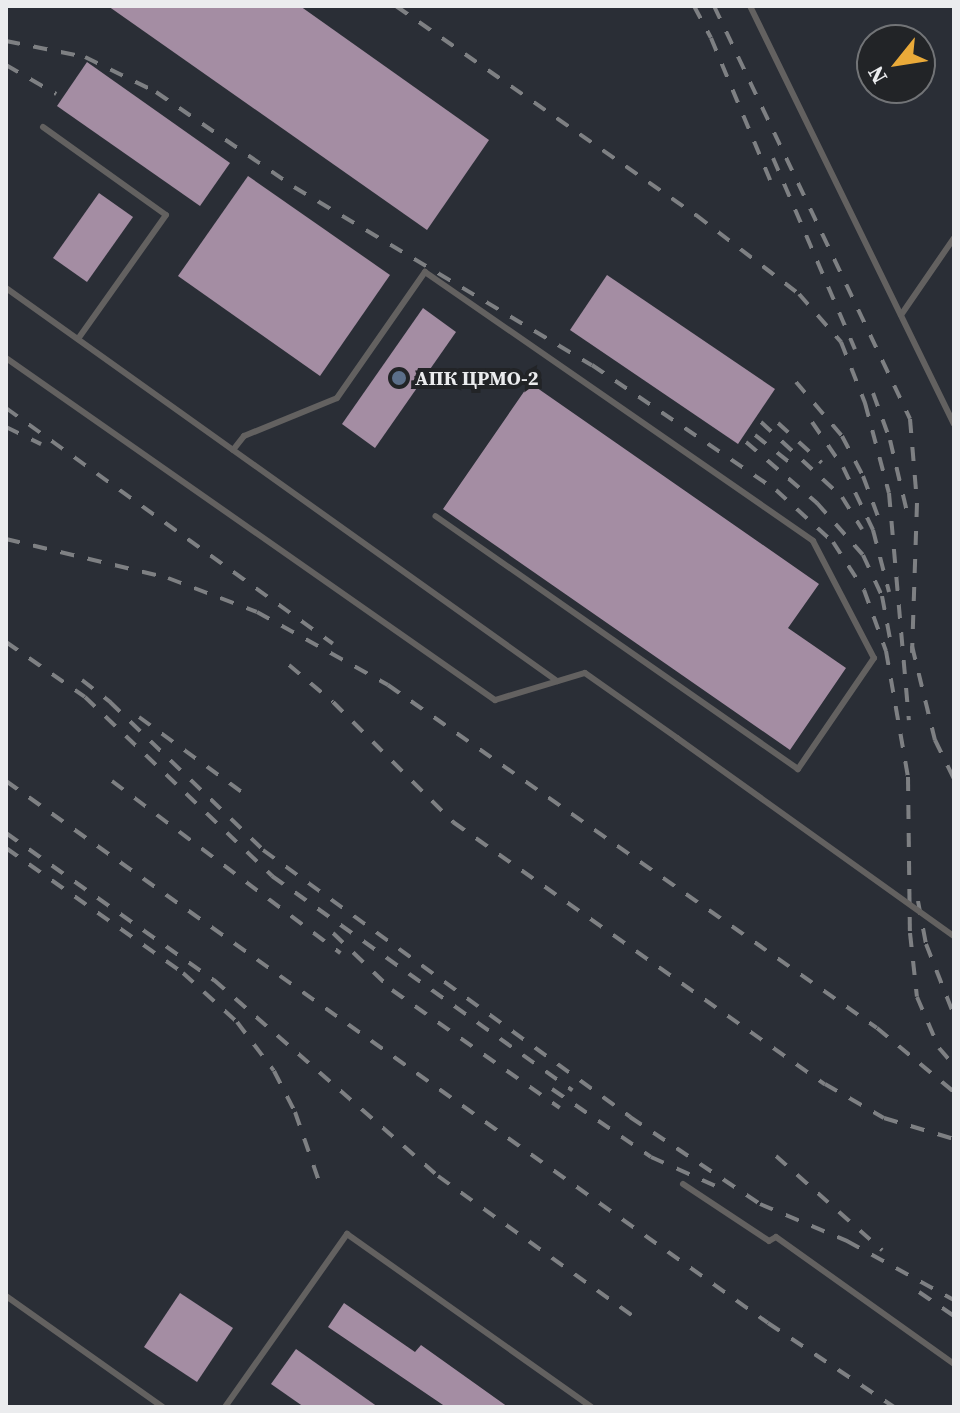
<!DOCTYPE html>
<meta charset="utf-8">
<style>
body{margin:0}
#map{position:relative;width:960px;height:1413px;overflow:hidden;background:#222427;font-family:"Source Serif 4",serif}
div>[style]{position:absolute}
.built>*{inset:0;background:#2a2e36}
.building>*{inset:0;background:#a48da3}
.lane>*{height:6px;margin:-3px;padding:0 3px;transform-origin:3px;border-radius:3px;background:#636160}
.rail>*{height:4px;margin-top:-2px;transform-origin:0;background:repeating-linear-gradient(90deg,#7e8083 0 14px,transparent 0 28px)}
.lane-bridge>*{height:6px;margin:-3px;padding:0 3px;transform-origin:3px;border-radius:3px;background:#636160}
.dots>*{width:22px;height:22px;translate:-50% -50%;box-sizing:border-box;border:4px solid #222427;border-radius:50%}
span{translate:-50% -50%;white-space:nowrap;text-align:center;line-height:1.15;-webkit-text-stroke:8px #222427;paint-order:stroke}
.poi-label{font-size:20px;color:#ebecee;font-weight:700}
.left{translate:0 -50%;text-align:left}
.frame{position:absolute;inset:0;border:8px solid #ebecee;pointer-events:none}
.north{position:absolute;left:856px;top:24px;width:80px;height:80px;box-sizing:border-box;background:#222427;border:2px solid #727477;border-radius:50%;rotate:240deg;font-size:22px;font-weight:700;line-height:32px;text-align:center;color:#ebecee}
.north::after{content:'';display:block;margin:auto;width:28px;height:36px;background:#eaaa39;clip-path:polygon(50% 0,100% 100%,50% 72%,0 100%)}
</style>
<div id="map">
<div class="built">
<div style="clip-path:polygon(evenodd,6px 6px,954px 6px,954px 1407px,6px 1407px,6px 6px,872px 40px,920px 40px,920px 88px,872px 88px,872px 40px)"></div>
</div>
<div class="building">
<div style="clip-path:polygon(108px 6px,300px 6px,489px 140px,427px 230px)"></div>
<div style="clip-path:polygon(87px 62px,230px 163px,200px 206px,57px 106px)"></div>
<div style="clip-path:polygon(248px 176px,390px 275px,320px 376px,178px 276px)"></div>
<div style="clip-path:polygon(99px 193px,133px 217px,87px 282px,53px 258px)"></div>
<div style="clip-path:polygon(607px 275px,775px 389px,738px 444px,570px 330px)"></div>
<div style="clip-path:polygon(423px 308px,456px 332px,375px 448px,342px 424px)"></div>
<div style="clip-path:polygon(530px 383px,819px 584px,788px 628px,846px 668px,790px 750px,443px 509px)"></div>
<div style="clip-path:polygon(180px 1293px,233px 1328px,197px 1382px,144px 1347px)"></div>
<div style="clip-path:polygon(344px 1303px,415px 1352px,421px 1345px,508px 1407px,446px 1407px,328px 1327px)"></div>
<div style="clip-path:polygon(296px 1349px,378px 1407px,304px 1407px,271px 1384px)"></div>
</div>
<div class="lane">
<div style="left:750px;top:6px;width:465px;rotate:64deg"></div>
<div style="left:43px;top:127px;width:151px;rotate:35.6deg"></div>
<div style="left:166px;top:215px;width:152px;rotate:125.4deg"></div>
<div style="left:6px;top:288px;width:677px;rotate:35.5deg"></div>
<div style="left:901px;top:315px;width:93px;rotate:-55.5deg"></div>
<div style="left:6px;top:358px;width:597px;rotate:34.97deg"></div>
<div style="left:495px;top:700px;width:94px;rotate:-16.7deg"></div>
<div style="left:585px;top:673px;width:113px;rotate:35.2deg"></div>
<div style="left:233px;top:450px;width:18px;rotate:-52deg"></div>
<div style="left:244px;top:436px;width:100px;rotate:-22.2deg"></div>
<div style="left:337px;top:398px;width:154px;rotate:-55.1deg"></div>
<div style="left:425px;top:272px;width:472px;rotate:34.7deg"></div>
<div style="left:813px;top:541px;width:132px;rotate:62.5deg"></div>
<div style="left:874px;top:658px;width:135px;rotate:124.4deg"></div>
<div style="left:798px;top:769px;width:442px;rotate:-145.1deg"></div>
<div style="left:683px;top:1184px;width:103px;rotate:33.5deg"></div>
<div style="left:769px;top:1241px;width:8px;rotate:-30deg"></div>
<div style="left:776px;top:1237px;width:219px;rotate:35.5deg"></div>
<div style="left:6px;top:1296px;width:192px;rotate:35.3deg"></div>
<div style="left:225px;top:1407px;width:212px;rotate:-54.8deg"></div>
<div style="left:347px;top:1234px;width:299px;rotate:35.3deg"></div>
</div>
<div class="rail">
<div style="left:396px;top:6px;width:366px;rotate:34.9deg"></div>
<div style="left:696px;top:215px;width:130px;rotate:37.5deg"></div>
<div style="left:799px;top:294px;width:64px;rotate:48.8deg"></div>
<div style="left:841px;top:342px;width:66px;rotate:68.5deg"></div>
<div style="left:865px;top:403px;width:93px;rotate:75.1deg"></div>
<div style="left:889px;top:493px;width:228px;rotate:85deg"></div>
<div style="left:694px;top:6px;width:36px;rotate:62deg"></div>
<div style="left:711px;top:38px;width:154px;rotate:67.4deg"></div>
<div style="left:714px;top:6px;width:457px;rotate:64.6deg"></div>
<div style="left:910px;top:419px;width:84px;rotate:85.2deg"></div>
<div style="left:917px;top:503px;width:150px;rotate:91.9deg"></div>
<div style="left:6px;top:41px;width:81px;rotate:11.4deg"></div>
<div style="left:85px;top:57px;width:79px;rotate:26.2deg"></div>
<div style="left:156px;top:92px;width:168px;rotate:34.5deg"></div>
<div style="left:294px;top:187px;width:347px;rotate:30.9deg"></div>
<div style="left:592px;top:365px;width:222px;rotate:34.2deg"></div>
<div style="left:776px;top:490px;width:77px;rotate:42.4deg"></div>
<div style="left:833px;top:542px;width:57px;rotate:57.1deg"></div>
<div style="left:864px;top:590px;width:65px;rotate:70.2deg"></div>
<div style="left:886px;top:651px;width:128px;rotate:80.1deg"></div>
<div style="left:908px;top:777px;width:156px;rotate:89.3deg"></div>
<div style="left:910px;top:933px;width:64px;rotate:83.8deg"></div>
<div style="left:917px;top:997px;width:56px;rotate:66.7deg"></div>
<div style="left:939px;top:1048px;width:23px;rotate:49deg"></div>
<div style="left:6px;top:65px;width:58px;rotate:30.1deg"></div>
<div style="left:773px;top:158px;width:208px;rotate:66.8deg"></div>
<div style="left:796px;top:382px;width:71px;rotate:49.6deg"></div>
<div style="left:842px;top:436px;width:45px;rotate:62.3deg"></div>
<div style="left:863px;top:476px;width:49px;rotate:69.7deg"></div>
<div style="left:873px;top:393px;width:50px;rotate:70.1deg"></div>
<div style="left:890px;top:440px;width:78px;rotate:76.7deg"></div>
<div style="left:6px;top:408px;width:403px;rotate:35.8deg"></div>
<div style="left:761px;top:422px;width:110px;rotate:42.8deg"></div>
<div style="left:842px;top:497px;width:38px;rotate:58deg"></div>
<div style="left:812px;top:422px;width:55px;rotate:55.4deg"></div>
<div style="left:843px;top:467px;width:70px;rotate:64.5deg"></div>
<div style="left:873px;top:530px;width:64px;rotate:75.5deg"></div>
<div style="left:778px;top:423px;width:59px;rotate:42.3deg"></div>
<div style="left:6px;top:427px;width:39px;rotate:26deg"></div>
<div style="left:755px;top:435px;width:50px;rotate:38.5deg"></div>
<div style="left:746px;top:442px;width:94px;rotate:40.7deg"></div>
<div style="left:817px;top:503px;width:69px;rotate:48.5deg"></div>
<div style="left:863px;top:555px;width:45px;rotate:65.1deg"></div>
<div style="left:882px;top:596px;width:49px;rotate:79.4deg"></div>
<div style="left:6px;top:539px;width:167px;rotate:13.5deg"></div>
<div style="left:168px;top:578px;width:95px;rotate:20.9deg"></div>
<div style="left:257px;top:612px;width:150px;rotate:29.1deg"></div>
<div style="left:388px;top:685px;width:597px;rotate:35.05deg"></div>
<div style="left:877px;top:1028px;width:100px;rotate:39.7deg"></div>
<div style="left:6px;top:642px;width:96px;rotate:34.8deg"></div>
<div style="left:85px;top:697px;width:259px;rotate:43.7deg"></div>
<div style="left:272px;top:876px;width:369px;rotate:35.5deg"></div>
<div style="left:912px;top:646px;width:97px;rotate:76.3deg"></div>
<div style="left:935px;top:740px;width:43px;rotate:64deg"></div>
<div style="left:289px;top:665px;width:57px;rotate:40.1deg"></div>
<div style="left:333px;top:702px;width:170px;rotate:45deg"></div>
<div style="left:453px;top:822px;width:455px;rotate:35.2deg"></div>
<div style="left:825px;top:1084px;width:68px;rotate:30deg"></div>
<div style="left:884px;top:1118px;width:73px;rotate:16.7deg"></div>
<div style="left:82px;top:680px;width:36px;rotate:38deg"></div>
<div style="left:110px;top:702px;width:213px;rotate:44deg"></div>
<div style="left:263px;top:850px;width:454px;rotate:36deg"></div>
<div style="left:630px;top:1117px;width:156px;rotate:33.8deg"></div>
<div style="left:760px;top:1204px;width:95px;rotate:23deg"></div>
<div style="left:847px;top:1241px;width:122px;rotate:28.9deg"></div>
<div style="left:139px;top:717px;width:132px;rotate:36.1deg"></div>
<div style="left:6px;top:781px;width:935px;rotate:35.42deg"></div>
<div style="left:768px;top:1323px;width:151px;rotate:33.7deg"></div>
<div style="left:112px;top:781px;width:286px;rotate:37deg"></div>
<div style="left:6px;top:833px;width:255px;rotate:35.3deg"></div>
<div style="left:214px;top:980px;width:298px;rotate:41.2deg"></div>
<div style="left:438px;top:1176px;width:250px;rotate:35.7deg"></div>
<div style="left:6px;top:848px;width:217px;rotate:35.2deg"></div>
<div style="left:183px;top:973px;width:73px;rotate:42.2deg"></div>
<div style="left:237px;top:1022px;width:61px;rotate:52.9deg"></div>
<div style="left:274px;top:1071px;width:46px;rotate:62.9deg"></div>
<div style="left:295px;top:1112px;width:76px;rotate:70.9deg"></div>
<div style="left:918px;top:901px;width:44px;rotate:79.5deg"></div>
<div style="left:926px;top:944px;width:76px;rotate:68.5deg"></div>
<div style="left:333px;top:933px;width:82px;rotate:44deg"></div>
<div style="left:392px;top:990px;width:205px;rotate:35.1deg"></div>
<div style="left:552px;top:1089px;width:120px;rotate:34.5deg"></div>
<div style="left:651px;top:1157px;width:76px;rotate:24.2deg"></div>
<div style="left:776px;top:1156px;width:142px;rotate:41.6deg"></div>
<div style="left:919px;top:1292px;width:42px;rotate:34.4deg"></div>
</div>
<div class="lane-bridge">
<div style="left:677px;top:738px;width:340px;rotate:35.6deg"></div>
</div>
<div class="dots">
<div style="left:399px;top:378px;background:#5c6f8a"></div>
</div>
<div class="poi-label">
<span class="left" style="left:415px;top:378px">АПК ЦРМО-2</span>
</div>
<div class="frame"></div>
<div class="north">N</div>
</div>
